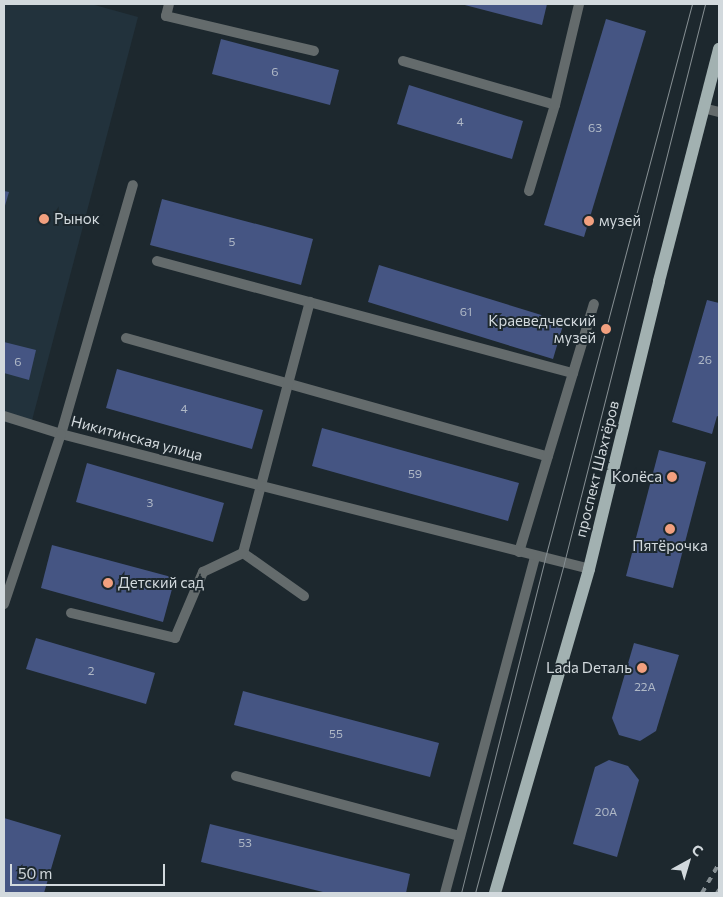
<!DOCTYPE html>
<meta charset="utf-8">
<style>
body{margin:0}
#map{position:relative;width:723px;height:897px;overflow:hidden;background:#1d282e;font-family:Commissioner,sans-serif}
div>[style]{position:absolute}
.built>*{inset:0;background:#22323c}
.building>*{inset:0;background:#455583}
.service>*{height:10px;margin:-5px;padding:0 5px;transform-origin:5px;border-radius:5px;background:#646b6c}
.minor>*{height:10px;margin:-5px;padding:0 5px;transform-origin:5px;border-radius:5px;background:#646b6c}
.primary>*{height:12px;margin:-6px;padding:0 6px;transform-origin:6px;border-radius:6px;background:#a2b1b1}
.tram>*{height:1px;margin:-0.5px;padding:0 0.5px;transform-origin:0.5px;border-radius:0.5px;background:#858e92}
.rail>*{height:4px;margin-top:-2px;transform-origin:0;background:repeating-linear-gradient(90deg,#858e92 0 6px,transparent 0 12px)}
.dots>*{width:14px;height:14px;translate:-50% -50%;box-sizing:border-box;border:2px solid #1d282e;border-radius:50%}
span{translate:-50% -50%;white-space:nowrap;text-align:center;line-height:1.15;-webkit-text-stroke:4px #1d282e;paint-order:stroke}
.number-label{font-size:12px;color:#afb8c6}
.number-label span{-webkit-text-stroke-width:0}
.poi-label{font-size:15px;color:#d2d9dd}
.left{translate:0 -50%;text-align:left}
.right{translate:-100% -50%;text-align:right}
.street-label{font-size:15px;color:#d2d9dd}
.frame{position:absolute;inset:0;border:5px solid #d2d9dd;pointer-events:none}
.north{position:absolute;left:663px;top:837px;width:50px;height:50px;-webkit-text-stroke:4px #1d282e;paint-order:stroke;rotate:39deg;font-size:14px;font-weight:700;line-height:20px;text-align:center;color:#d2d9dd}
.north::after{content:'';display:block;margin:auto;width:18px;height:22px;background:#d2d9dd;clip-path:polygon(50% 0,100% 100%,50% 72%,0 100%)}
.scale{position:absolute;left:10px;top:864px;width:155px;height:22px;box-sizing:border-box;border:2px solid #d2d9dd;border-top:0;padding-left:6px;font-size:15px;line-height:18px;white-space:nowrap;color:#d2d9dd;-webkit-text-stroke:4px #1d282e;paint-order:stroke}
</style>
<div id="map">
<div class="built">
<div style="clip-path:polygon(4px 4px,91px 4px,138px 17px,30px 428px,4px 422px)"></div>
</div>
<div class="building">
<div style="clip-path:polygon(461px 4px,547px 4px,542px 25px)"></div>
<div style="clip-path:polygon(606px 19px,646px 31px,584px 237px,544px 225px)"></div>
<div style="clip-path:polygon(221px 39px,339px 70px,330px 105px,212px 74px)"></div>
<div style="clip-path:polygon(409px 85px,523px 121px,512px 159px,397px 124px)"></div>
<div style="clip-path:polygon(4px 191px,9px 192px,4px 209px)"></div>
<div style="clip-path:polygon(162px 199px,313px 239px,301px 285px,150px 245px)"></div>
<div style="clip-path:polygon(379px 265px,564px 322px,553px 359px,368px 302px)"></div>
<div style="clip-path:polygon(707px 300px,719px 303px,719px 417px,717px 416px,712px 434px,672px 422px)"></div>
<div style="clip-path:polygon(4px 342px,36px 350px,29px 380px,4px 373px)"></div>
<div style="clip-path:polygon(117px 369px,263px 410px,252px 449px,106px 408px)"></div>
<div style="clip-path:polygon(322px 428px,519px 483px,508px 521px,312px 466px)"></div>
<div style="clip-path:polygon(659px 450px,706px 462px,673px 588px,626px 576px)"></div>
<div style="clip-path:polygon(87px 463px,224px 503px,213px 542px,76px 502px)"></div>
<div style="clip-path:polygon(52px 545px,175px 578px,163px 622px,41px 588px)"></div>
<div style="clip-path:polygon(36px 638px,155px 673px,146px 704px,26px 669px)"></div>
<div style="clip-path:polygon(634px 643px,679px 655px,656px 731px,640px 741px,619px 735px,612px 718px)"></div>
<div style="clip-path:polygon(243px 691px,439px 743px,430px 777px,234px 725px)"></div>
<div style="clip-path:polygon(609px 760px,628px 766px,639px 780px,617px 857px,573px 844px,595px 767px)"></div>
<div style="clip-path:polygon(4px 818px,61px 835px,44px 893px,4px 893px)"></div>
<div style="clip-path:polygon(210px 824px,410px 874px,406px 893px,327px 893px,201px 862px)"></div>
</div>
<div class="service">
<div style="left:166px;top:16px;width:152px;rotate:13.3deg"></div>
<div style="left:403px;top:61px;width:158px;rotate:16.1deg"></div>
<div style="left:703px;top:108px;width:16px;rotate:14deg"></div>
<div style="left:529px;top:191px;width:90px;rotate:-73.2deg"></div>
<div style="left:555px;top:105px;width:104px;rotate:-76.6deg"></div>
<div style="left:157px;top:261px;width:431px;rotate:15.1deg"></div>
<div style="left:126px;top:338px;width:438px;rotate:15.7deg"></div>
<div style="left:61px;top:434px;width:259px;rotate:-73.9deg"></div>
<div style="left:519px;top:552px;width:259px;rotate:-73.2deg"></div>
<div style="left:304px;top:596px;width:75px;rotate:-144.8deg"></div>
<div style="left:243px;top:553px;width:260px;rotate:-75.1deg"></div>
<div style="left:71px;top:613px;width:107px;rotate:13.5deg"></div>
<div style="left:175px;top:638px;width:72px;rotate:-67deg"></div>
<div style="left:203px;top:572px;width:44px;rotate:-25.4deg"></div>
<div style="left:236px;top:776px;width:232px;rotate:15deg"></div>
<div style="left:445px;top:893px;width:349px;rotate:-75deg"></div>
</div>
<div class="minor">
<div style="left:166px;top:16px;width:12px;rotate:-76deg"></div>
<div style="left:4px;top:416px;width:60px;rotate:17.5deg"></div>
<div style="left:61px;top:434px;width:208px;rotate:14.5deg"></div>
<div style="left:262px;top:486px;width:337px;rotate:14.2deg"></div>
<div style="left:4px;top:604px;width:179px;rotate:-71.5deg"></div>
</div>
<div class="primary">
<div style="left:495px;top:893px;width:337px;rotate:-73.8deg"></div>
<div style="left:589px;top:569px;width:296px;rotate:-76.3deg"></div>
<div style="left:659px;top:281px;width:240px;rotate:-75.5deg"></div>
</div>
<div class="tram">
<div style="left:461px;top:893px;width:345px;rotate:-75.9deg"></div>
<div style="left:545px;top:558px;width:573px;rotate:-75.14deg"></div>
<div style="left:475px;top:893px;width:342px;rotate:-74.9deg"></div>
<div style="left:564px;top:563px;width:577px;rotate:-75.84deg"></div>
</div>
<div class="rail">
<div style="left:702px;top:893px;width:34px;rotate:-60deg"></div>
<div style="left:717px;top:893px;width:4px;rotate:-56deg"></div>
</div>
<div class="dots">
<div style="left:44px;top:219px;background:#f2a07f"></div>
<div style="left:589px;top:221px;background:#f2a07f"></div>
<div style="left:606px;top:329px;background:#f2a07f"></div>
<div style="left:672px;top:477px;background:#f2a07f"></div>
<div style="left:670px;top:529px;background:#f2a07f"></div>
<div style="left:108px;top:583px;background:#f2a07f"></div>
<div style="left:642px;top:668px;background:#f2a07f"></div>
</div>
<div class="number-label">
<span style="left:275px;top:72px">6</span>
<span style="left:460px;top:122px">4</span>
<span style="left:595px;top:128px">63</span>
<span style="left:232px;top:242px">5</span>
<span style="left:466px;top:312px">61</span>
<span style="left:705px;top:360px">26</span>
<span style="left:18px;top:362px">6</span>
<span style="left:184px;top:409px">4</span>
<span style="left:415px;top:474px">59</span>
<span style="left:150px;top:503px">3</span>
<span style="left:91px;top:671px">2</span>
<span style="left:645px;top:687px">22А</span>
<span style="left:336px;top:734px">55</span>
<span style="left:606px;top:812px">20А</span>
<span style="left:245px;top:843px">53</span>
</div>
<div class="poi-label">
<span class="left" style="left:54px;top:219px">Рынок</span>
<span class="left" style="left:599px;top:221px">музей</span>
<span class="right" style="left:596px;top:329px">Краеведческий<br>музей</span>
<span class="right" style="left:662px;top:477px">Колёса</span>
<span style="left:670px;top:546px">Пятёрочка</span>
<span class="left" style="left:118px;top:583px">Детский сад</span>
<span class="right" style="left:632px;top:668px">Lada Dеталь</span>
</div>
<div class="street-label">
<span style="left:137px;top:438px;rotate:15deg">Никитинская улица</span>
<span style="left:597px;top:469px;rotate:-76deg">проспект Шахтёров</span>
</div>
<div class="frame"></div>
<div class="north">С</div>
<div class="scale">50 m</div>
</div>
